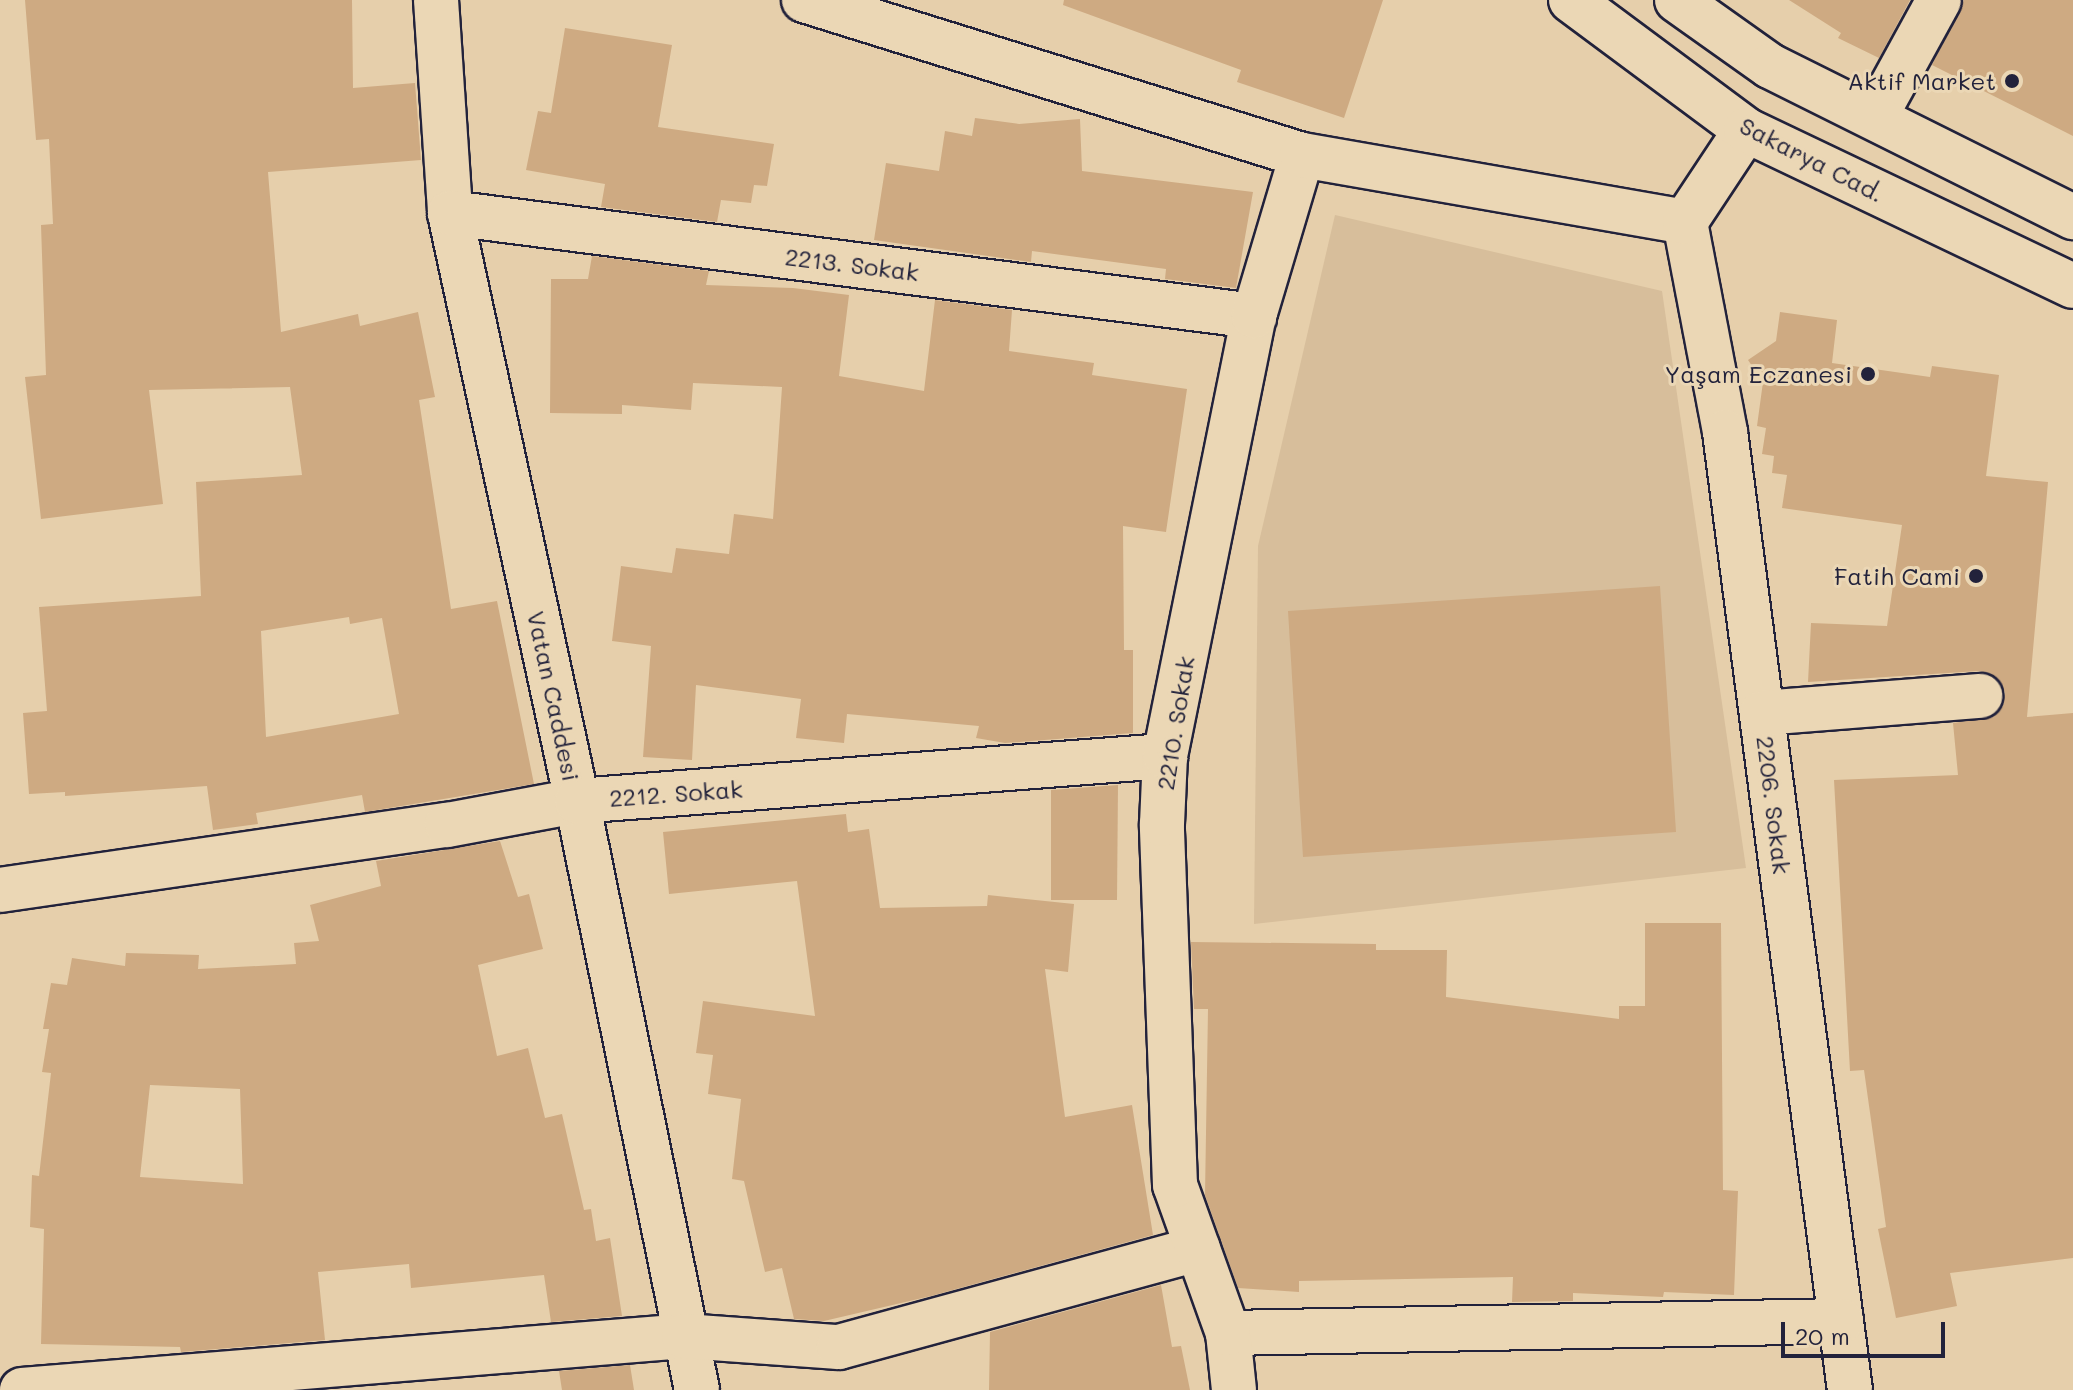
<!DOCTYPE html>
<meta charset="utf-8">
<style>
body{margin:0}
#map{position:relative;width:2073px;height:1390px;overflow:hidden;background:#e6cfab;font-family:Mali,sans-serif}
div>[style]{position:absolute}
.built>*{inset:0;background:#d7be9b}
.building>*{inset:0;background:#ceaa82}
.roads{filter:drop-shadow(2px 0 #22223b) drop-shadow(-2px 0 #22223b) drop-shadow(0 2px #22223b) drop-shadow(0 -2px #22223b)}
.minor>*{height:44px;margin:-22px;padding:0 22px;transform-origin:22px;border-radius:22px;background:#ebd7b5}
.tertiary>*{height:44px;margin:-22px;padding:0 22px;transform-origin:22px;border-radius:22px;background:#ebd7b5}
.primary>*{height:44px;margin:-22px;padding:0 22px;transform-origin:22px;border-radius:22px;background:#ebd7b5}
.dots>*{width:22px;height:22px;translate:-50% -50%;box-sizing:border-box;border:4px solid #ebd7b5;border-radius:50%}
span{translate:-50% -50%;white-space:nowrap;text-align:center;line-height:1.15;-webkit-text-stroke:6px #ebd7b5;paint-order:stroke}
.poi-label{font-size:24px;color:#22223b}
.right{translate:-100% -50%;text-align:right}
.street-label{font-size:24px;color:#22223b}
.scale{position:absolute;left:1781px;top:1322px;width:164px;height:36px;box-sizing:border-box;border:4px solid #22223b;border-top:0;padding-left:10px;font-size:24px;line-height:28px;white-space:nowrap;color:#22223b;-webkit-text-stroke:6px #ebd7b5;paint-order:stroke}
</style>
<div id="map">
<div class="built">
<div style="clip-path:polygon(1335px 215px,1662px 291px,1746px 868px,1254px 924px,1258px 546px)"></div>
</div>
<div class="building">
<div style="clip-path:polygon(evenodd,25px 0,352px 0,353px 88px,415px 83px,421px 160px,268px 172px,281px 332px,358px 314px,360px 326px,418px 312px,435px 397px,419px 400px,451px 609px,497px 601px,534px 784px,365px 812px,362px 795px,256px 813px,258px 824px,213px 830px,207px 786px,65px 796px,65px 792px,29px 794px,23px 713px,47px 711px,39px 607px,201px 596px,196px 482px,302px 475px,290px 387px,149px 390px,163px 504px,41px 519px,25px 377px,46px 375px,41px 225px,53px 224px,49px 139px,36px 140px,25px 0,349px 617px,350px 624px,382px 618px,399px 714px,266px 737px,261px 631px,349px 617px)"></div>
<div style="clip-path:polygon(1064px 0,1383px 0,1344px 118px,1237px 82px,1241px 70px,1063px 5px)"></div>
<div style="clip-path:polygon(1789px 0,1910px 0,1879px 58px,1838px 38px,1841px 33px)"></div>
<div style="clip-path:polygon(1964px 0,2073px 0,2073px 136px,1932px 65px)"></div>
<div style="clip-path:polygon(565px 28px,672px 45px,658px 127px,774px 144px,767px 186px,754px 185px,751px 203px,721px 200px,717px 222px,601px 207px,605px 184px,526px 170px,538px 111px,551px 113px)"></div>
<div style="clip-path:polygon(975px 118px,1019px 124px,1080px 119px,1082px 171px,1253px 192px,1236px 288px,1165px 279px,1166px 269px,1032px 251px,1031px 262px,874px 240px,886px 163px,939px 171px,945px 131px,972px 136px)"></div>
<div style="clip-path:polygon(592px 256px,709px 271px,706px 285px,793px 288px,849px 295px,839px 376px,924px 391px,935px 300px,1012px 310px,1009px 351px,1094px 363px,1092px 375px,1187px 389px,1166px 532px,1123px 526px,1124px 650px,1133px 650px,1133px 733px,1005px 743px,976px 738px,979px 726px,847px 714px,844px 743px,796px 738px,801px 699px,696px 685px,692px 760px,643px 757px,651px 646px,612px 641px,621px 566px,672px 573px,676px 548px,729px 554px,734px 514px,773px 519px,782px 387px,693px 383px,691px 410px,622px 405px,622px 414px,550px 413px,551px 279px,588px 279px)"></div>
<div style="clip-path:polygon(1780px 312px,1837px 320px,1832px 363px,1930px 377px,1932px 366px,1999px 375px,1986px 476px,2048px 482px,2027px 717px,2073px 713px,2073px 1258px,1950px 1273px,1957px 1306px,1896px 1318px,1878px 1229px,1886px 1227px,1864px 1070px,1850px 1071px,1834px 780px,1958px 775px,1953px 723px,1993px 717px,2003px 706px,2005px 693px,2001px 683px,1991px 674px,1979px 671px,1808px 682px,1811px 623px,1887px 626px,1902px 525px,1782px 508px,1787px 475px,1772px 473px,1774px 456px,1762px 454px,1766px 428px,1757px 426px,1763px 382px,1748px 360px,1776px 341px)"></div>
<div style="clip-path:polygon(1660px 586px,1676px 832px,1303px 857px,1288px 611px)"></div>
<div style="clip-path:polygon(1118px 785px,1117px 900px,1051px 900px,1051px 790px)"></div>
<div style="clip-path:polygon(846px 814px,848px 832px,869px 829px,880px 908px,987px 906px,988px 895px,1074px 904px,1068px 972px,1045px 969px,1065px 1117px,1132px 1105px,1153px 1235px,931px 1296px,824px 1321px,794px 1319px,782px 1268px,765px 1272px,744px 1181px,732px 1179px,741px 1099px,708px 1094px,713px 1055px,696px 1053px,703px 1001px,815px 1016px,797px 881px,669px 894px,663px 832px)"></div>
<div style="clip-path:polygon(evenodd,500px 841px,518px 897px,529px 894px,543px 949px,478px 965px,497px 1056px,528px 1048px,545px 1118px,562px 1114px,584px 1210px,591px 1209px,596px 1241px,610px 1238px,622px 1316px,551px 1322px,544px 1275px,411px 1288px,409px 1264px,318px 1272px,325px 1340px,181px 1352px,180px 1347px,41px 1344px,44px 1229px,30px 1227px,32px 1175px,39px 1176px,51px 1073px,42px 1072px,49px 1029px,43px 1029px,51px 983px,67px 985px,72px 958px,125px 966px,126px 953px,199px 955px,198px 969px,296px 964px,294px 943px,319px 941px,310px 905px,381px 886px,376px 861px,500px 841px,150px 1085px,240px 1089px,243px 1184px,140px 1177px,150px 1085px)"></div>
<div style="clip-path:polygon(1645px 923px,1721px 923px,1723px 1190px,1738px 1191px,1734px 1295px,1664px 1292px,1663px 1297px,1573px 1293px,1573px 1301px,1512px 1302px,1513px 1277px,1299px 1281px,1299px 1292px,1238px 1288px,1205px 1195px,1208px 1009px,1194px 1009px,1191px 942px,1376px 944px,1376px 950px,1447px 950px,1446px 997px,1619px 1019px,1619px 1006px,1645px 1006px)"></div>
<div style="clip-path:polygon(1161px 1285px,1172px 1347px,1181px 1346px,1190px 1390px,989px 1390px,990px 1332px)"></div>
<div style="clip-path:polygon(630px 1365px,634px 1390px,562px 1390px,559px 1371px)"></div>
</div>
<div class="roads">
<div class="minor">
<div style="left:436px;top:0;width:213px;rotate:86.2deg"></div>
<div style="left:450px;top:213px;width:602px;rotate:77.81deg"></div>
<div style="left:577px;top:801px;width:601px;rotate:78.48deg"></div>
<div style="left:1875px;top:117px;width:133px;rotate:-61.3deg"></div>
<div style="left:450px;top:213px;width:811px;rotate:7.3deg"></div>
<div style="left:1685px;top:222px;width:214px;rotate:79.2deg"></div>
<div style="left:1725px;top:432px;width:966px;rotate:82.57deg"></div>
<div style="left:1762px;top:713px;width:219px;rotate:-4.5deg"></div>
<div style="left:0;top:890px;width:452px;rotate:-8.3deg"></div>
<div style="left:447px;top:825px;width:132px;rotate:-10.5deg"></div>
<div style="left:577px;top:801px;width:590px;rotate:-4.38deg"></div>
<div style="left:1228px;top:1333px;width:613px;rotate:-1.12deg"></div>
<div style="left:22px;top:1390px;width:664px;rotate:-4.66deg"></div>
<div style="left:684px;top:1336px;width:155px;rotate:4.1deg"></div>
<div style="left:839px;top:1347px;width:372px;rotate:-15.3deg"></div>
<div style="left:1234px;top:1390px;width:57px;rotate:-96deg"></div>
<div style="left:1228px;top:1333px;width:157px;rotate:-109.7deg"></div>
<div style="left:1175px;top:1185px;width:361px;rotate:-92.1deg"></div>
<div style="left:1162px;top:824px;width:68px;rotate:-87.5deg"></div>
<div style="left:1165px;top:756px;width:449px;rotate:-78.6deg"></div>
<div style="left:1254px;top:316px;width:168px;rotate:-73.4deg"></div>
</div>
<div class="tertiary">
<div style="left:804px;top:0;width:522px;rotate:17.29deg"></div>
<div style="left:1302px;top:155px;width:389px;rotate:9.9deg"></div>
<div style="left:1685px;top:222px;width:110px;rotate:-56.5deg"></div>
</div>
<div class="primary">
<div style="left:1571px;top:0;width:218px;rotate:36.6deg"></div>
<div style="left:1746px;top:130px;width:362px;rotate:25.5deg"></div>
<div style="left:1677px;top:0;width:114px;rotate:35.4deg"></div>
<div style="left:1770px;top:66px;width:339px;rotate:26.5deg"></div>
</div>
</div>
<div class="dots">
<div style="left:2012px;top:81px;background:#22223b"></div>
<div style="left:1868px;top:374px;background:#22223b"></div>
<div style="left:1976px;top:576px;background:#22223b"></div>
</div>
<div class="poi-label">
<span class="right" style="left:1996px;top:81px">Aktif Market</span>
<span class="right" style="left:1852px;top:374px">Yaşam Eczanesi</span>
<span class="right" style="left:1960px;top:576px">Fatih Cami</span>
</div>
<div class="street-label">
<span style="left:1812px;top:159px;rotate:27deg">Sakarya Cad.</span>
<span style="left:852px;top:264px;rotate:7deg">2213. Sokak</span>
<span style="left:554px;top:696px;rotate:78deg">Vatan Caddesi</span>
<span style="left:1175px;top:723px;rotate:-81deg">2210. Sokak</span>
<span style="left:676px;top:793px;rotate:-4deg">2212. Sokak</span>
<span style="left:1774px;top:805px;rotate:83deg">2206. Sokak</span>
</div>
<div class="scale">20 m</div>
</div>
